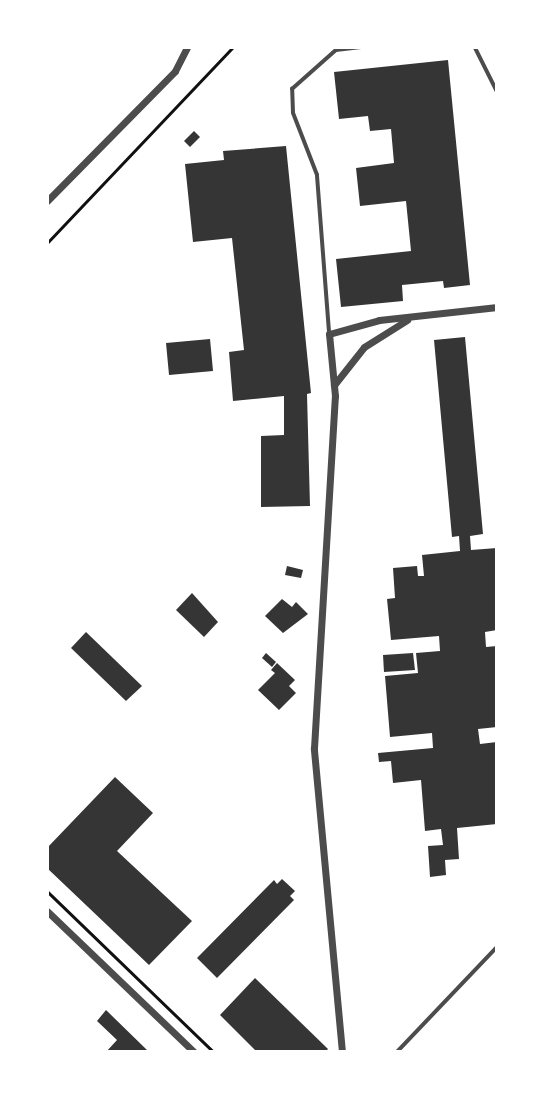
<!DOCTYPE html>
<style>
body{margin:0}
#map{position:relative;width:544px;height:1099px;overflow:hidden;background:#fff;font-family:Raleway,sans-serif}
div>[style]{position:absolute}
.building>*{inset:0;background:#353535}
.path>*{height:2.5px;margin:-1.25px;padding:0 1.25px;transform-origin:1.25px;border-radius:1.25px;background:#111}
.service>*{height:3.5px;margin:-1.75px;padding:0 1.75px;transform-origin:1.75px;border-radius:1.75px;background:#4c4c4c}
.minor>*{height:7px;margin:-3.5px;padding:0 3.5px;transform-origin:3.5px;border-radius:3.5px;background:#4c4c4c}
span{translate:-50% -50%;white-space:nowrap;text-align:center;line-height:1.15;-webkit-text-stroke:6px #fff;paint-order:stroke}
.frame{position:absolute;inset:0;border:49px solid #fff;pointer-events:none}
</style>
<div id="map">
<div class="building">
<div style="clip-path:polygon(448px 60px,470px 285px,444px 288px,443px 281px,402px 285px,403px 301px,341px 307px,336px 259px,411px 251px,406px 201px,360px 206px,356px 168px,394px 163px,391px 129px,370px 131px,368px 116px,339px 119px,334px 72px)"></div>
<div style="clip-path:polygon(194px 131px,200px 137px,190px 147px,184px 141px)"></div>
<div style="clip-path:polygon(286px 146px,311px 393px,307px 394px,310px 506px,261px 507px,261px 436px,284px 435px,284px 396px,233px 401px,229px 352px,244px 350px,232px 238px,193px 242px,185px 164px,224px 160px,223px 151px)"></div>
<div style="clip-path:polygon(465px 337px,483px 534px,470px 536px,471px 550px,497px 548px,497px 630px,485px 632px,486px 647px,497px 646px,497px 727px,478px 729px,480px 744px,497px 742px,497px 824px,457px 828px,459px 859px,445px 860px,446px 875px,430px 877px,428px 846px,443px 845px,441px 829px,425px 831px,421px 780px,393px 783px,391px 761px,379px 762px,378px 753px,433px 748px,432px 733px,390px 737px,385px 676px,418px 673px,416px 653px,440px 651px,439px 636px,391px 640px,387px 599px,395px 598px,393px 568px,417px 566px,418px 576px,424px 576px,422px 555px,460px 551px,459px 536px,452px 537px,434px 340px)"></div>
<div style="clip-path:polygon(210px 339px,213px 371px,169px 375px,166px 343px)"></div>
<div style="clip-path:polygon(287px 566px,303px 570px,301px 578px,285px 575px)"></div>
<div style="clip-path:polygon(192px 593px,218px 622px,204px 637px,176px 610px)"></div>
<div style="clip-path:polygon(282px 599px,292px 607px,296px 602px,308px 614px,283px 633px,265px 616px)"></div>
<div style="clip-path:polygon(86px 632px,142px 686px,126px 701px,71px 648px)"></div>
<div style="clip-path:polygon(266px 653px,276px 662px,272px 667px,262px 658px)"></div>
<div style="clip-path:polygon(413px 653px,415px 670px,384px 672px,383px 655px)"></div>
<div style="clip-path:polygon(277px 663px,295px 680px,289px 686px,296px 693px,279px 710px,258px 690px,275px 673px,271px 670px)"></div>
<div style="clip-path:polygon(115px 777px,153px 813px,117px 851px,192px 921px,149px 965px,47px 868px,47px 848px)"></div>
<div style="clip-path:polygon(282px 879px,295px 891px,290px 896px,294px 900px,217px 978px,197px 958px,274px 880px,277px 884px)"></div>
<div style="clip-path:polygon(255px 978px,328px 1049px,325px 1052px,257px 1052px,220px 1015px)"></div>
<div style="clip-path:polygon(106px 1010px,147px 1050px,145px 1052px,106px 1052px,117px 1040px,97px 1021px)"></div>
</div>
<div class="path">
<div style="left:47px;top:243px;width:270px;rotate:-46.5deg"></div>
<div style="left:47px;top:891px;width:232px;rotate:44deg"></div>
</div>
<div class="service">
<div style="left:475px;top:47px;width:49px;rotate:63.4deg"></div>
<div style="left:329px;top:332px;width:157px;rotate:-94.4deg"></div>
<div style="left:317px;top:175px;width:66px;rotate:-111.2deg"></div>
<div style="left:293px;top:113px;width:24px;rotate:-92deg"></div>
<div style="left:292px;top:89px;width:59px;rotate:-41.6deg"></div>
<div style="left:336px;top:50px;width:25px;rotate:-7deg"></div>
<div style="left:397px;top:1052px;width:145px;rotate:-46.4deg"></div>
</div>
<div class="minor">
<div style="left:47px;top:201px;width:182px;rotate:-45.4deg"></div>
<div style="left:175px;top:71px;width:27px;rotate:-63deg"></div>
<div style="left:334px;top:385px;width:48px;rotate:-51.7deg"></div>
<div style="left:364px;top:347px;width:51px;rotate:-32.1deg"></div>
<div style="left:47px;top:911px;width:204px;rotate:43.8deg"></div>
<div style="left:342px;top:1052px;width:305px;rotate:-95.3deg"></div>
<div style="left:314px;top:748px;width:353px;rotate:-86.6deg"></div>
<div style="left:335px;top:396px;width:62px;rotate:-95.5deg"></div>
<div style="left:329px;top:334px;width:52px;rotate:-15.6deg"></div>
<div style="left:379px;top:320px;width:119px;rotate:-6.3deg"></div>
</div>
<div class="frame"></div>
</div>
